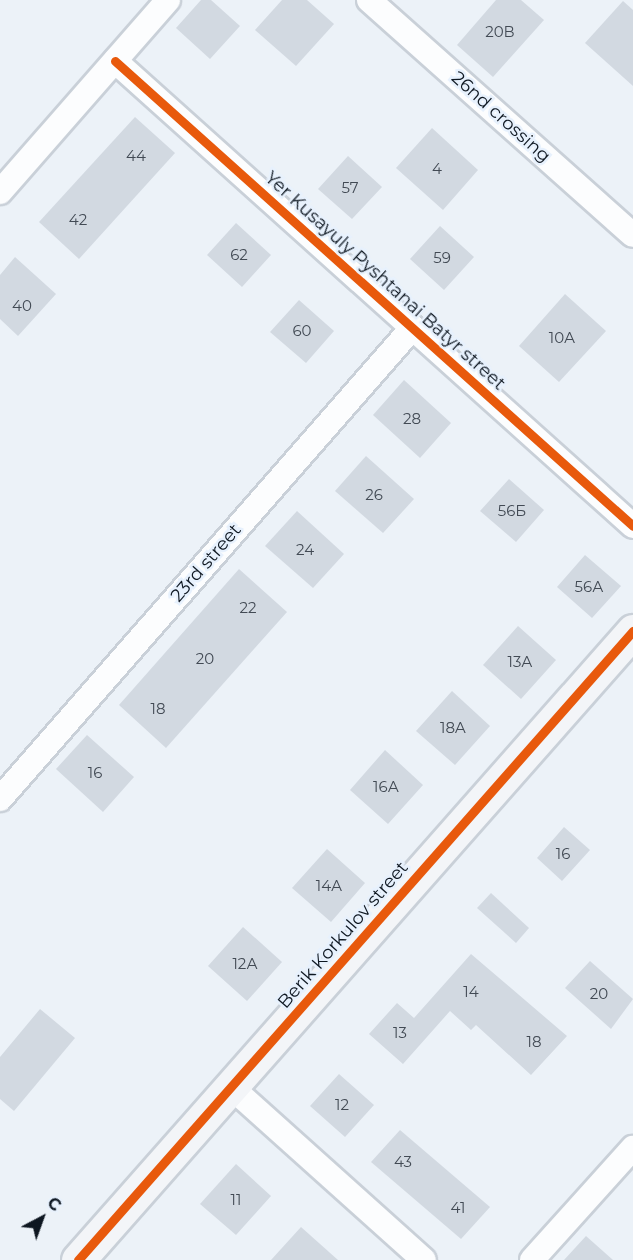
<!DOCTYPE html>
<meta charset="utf-8">
<style>
body{margin:0}
#map{position:relative;width:633px;height:1260px;overflow:hidden;background:#ecf2f8;font-family:Montserrat,sans-serif}
div>[style]{position:absolute}
.building>*{inset:0;background:#d2d9e1}
.roads{filter:drop-shadow(2px 0 #c9d0d8) drop-shadow(-2px 0 #c9d0d8) drop-shadow(0 2px #c9d0d8) drop-shadow(0 -2px #c9d0d8)}
.street>*{height:24px;margin:-12px;padding:0 12px;transform-origin:12px;border-radius:12px;background:#fcfdfe}
.secondary>*{height:33px;margin:-16.5px;padding:0 16.5px;transform-origin:16.5px;border-radius:16.5px;background:#f3f5f8}
.cycleway>*{height:9px;margin:-4.5px;padding:0 4.5px;transform-origin:4.5px;border-radius:4.5px;background:#e8590c}
span{translate:-50% -50%;white-space:nowrap;text-align:center;line-height:1.15;-webkit-text-stroke:5px #e7f1fd;paint-order:stroke}
.number-label{font-size:15px;color:#424a54}
.number-label span{-webkit-text-stroke-width:0}
.street-label{font-size:18px;color:#0e1721}
.north{position:absolute;left:12px;top:1188px;width:60px;height:60px;-webkit-text-stroke:4px #e7f1fd;paint-order:stroke;rotate:41deg;font-size:16px;font-weight:700;line-height:24px;text-align:center;color:#0e1721}
.north::after{content:'';display:block;margin:auto;width:21px;height:27px;background:#0e1721;clip-path:polygon(50% 0,100% 100%,50% 72%,0 100%)}
</style>
<div id="map">
<div class="building">
<div style="clip-path:polygon(201px 0,211px 0,240px 26px,210px 59px,176px 28px)"></div>
<div style="clip-path:polygon(282px 0,307px 0,334px 24px,296px 66px,255px 30px)"></div>
<div style="clip-path:polygon(496px 0,521px 0,544px 20px,493px 77px,457px 45px)"></div>
<div style="clip-path:polygon(623px 1px,633px 10px,633px 86px,585px 43px)"></div>
<div style="clip-path:polygon(135px 117px,175px 153px,79px 259px,39px 222px)"></div>
<div style="clip-path:polygon(432px 128px,478px 170px,443px 210px,396px 168px)"></div>
<div style="clip-path:polygon(348px 156px,382px 187px,352px 219px,318px 189px)"></div>
<div style="clip-path:polygon(236px 223px,271px 255px,242px 287px,207px 255px)"></div>
<div style="clip-path:polygon(440px 226px,474px 257px,444px 290px,410px 259px)"></div>
<div style="clip-path:polygon(15px 257px,56px 294px,18px 336px,0 319px,0 275px)"></div>
<div style="clip-path:polygon(565px 294px,606px 331px,559px 382px,519px 346px)"></div>
<div style="clip-path:polygon(299px 300px,334px 331px,306px 363px,270px 332px)"></div>
<div style="clip-path:polygon(404px 380px,451px 423px,420px 458px,373px 415px)"></div>
<div style="clip-path:polygon(366px 456px,414px 499px,383px 533px,335px 491px)"></div>
<div style="clip-path:polygon(509px 479px,544px 510px,516px 542px,480px 511px)"></div>
<div style="clip-path:polygon(297px 511px,344px 554px,313px 588px,265px 546px)"></div>
<div style="clip-path:polygon(585px 555px,621px 586px,592px 618px,557px 587px)"></div>
<div style="clip-path:polygon(239px 569px,287px 612px,166px 748px,119px 705px)"></div>
<div style="clip-path:polygon(518px 626px,556px 660px,521px 699px,483px 665px)"></div>
<div style="clip-path:polygon(452px 691px,490px 726px,455px 765px,416px 731px)"></div>
<div style="clip-path:polygon(87px 735px,134px 777px,103px 812px,56px 769px)"></div>
<div style="clip-path:polygon(385px 750px,423px 785px,388px 824px,350px 790px)"></div>
<div style="clip-path:polygon(564px 827px,590px 850px,562px 881px,537px 858px)"></div>
<div style="clip-path:polygon(327px 849px,365px 883px,331px 922px,292px 888px)"></div>
<div style="clip-path:polygon(491px 893px,529px 928px,516px 943px,477px 908px)"></div>
<div style="clip-path:polygon(243px 927px,282px 962px,247px 1001px,208px 966px)"></div>
<div style="clip-path:polygon(471px 954px,567px 1036px,531px 1075px,476px 1025px,471px 1030px,450px 1011px,403px 1064px,369px 1034px,397px 1003px,414px 1018px)"></div>
<div style="clip-path:polygon(590px 961px,633px 999px,611px 1029px,565px 988px)"></div>
<div style="clip-path:polygon(40px 1009px,75px 1038px,14px 1111px,0 1099px,0 1057px)"></div>
<div style="clip-path:polygon(339px 1074px,374px 1105px,345px 1137px,310px 1106px)"></div>
<div style="clip-path:polygon(400px 1130px,490px 1207px,461px 1239px,371px 1162px)"></div>
<div style="clip-path:polygon(236px 1164px,271px 1196px,236px 1235px,200px 1204px)"></div>
<div style="clip-path:polygon(301px 1227px,338px 1260px,271px 1260px)"></div>
<div style="clip-path:polygon(586px 1236px,613px 1260px,564px 1260px)"></div>
</div>
<div class="roads">
<div class="street">
<div style="left:369px;top:0;width:353px;rotate:41.7deg"></div>
<div style="left:115px;top:61px;width:696px;rotate:41.91deg"></div>
<div style="left:0;top:192px;width:255px;rotate:-48.8deg"></div>
<div style="left:0;top:799px;width:627px;rotate:-48.81deg"></div>
<div style="left:231px;top:1087px;width:259px;rotate:41.9deg"></div>
<div style="left:532px;top:1260px;width:151px;rotate:-48deg"></div>
</div>
<div class="secondary">
<div style="left:78px;top:1260px;width:839px;rotate:-48.58deg"></div>
</div>
</div>
<div class="cycleway">
<div style="left:115px;top:61px;width:696px;rotate:41.91deg"></div>
<div style="left:78px;top:1260px;width:839px;rotate:-48.58deg"></div>
</div>
<div class="number-label">
<span style="left:500px;top:32px">20В</span>
<span style="left:136px;top:156px">44</span>
<span style="left:437px;top:169px">4</span>
<span style="left:350px;top:188px">57</span>
<span style="left:78px;top:220px">42</span>
<span style="left:239px;top:255px">62</span>
<span style="left:442px;top:258px">59</span>
<span style="left:22px;top:306px">40</span>
<span style="left:302px;top:331px">60</span>
<span style="left:562px;top:338px">10А</span>
<span style="left:412px;top:419px">28</span>
<span style="left:374px;top:495px">26</span>
<span style="left:512px;top:511px">56Б</span>
<span style="left:305px;top:550px">24</span>
<span style="left:589px;top:587px">56А</span>
<span style="left:248px;top:608px">22</span>
<span style="left:205px;top:659px">20</span>
<span style="left:520px;top:662px">13А</span>
<span style="left:158px;top:709px">18</span>
<span style="left:453px;top:728px">18А</span>
<span style="left:95px;top:773px">16</span>
<span style="left:386px;top:787px">16А</span>
<span style="left:563px;top:854px">16</span>
<span style="left:329px;top:886px">14А</span>
<span style="left:245px;top:964px">12А</span>
<span style="left:471px;top:992px">14</span>
<span style="left:599px;top:994px">20</span>
<span style="left:400px;top:1033px">13</span>
<span style="left:534px;top:1042px">18</span>
<span style="left:342px;top:1105px">12</span>
<span style="left:403px;top:1162px">43</span>
<span style="left:236px;top:1200px">11</span>
<span style="left:458px;top:1208px">41</span>
</div>
<div class="street-label">
<span style="left:501px;top:117px;rotate:42deg">26nd crossing</span>
<span style="left:385px;top:281px;rotate:42deg">Yer Kusayuly Pyshtanai Batyr street</span>
<span style="left:206px;top:563px;rotate:-49deg">23rd street</span>
<span style="left:343px;top:935px;rotate:-49deg">Berik Korkulov street</span>
</div>
<div class="north">С</div>
</div>
